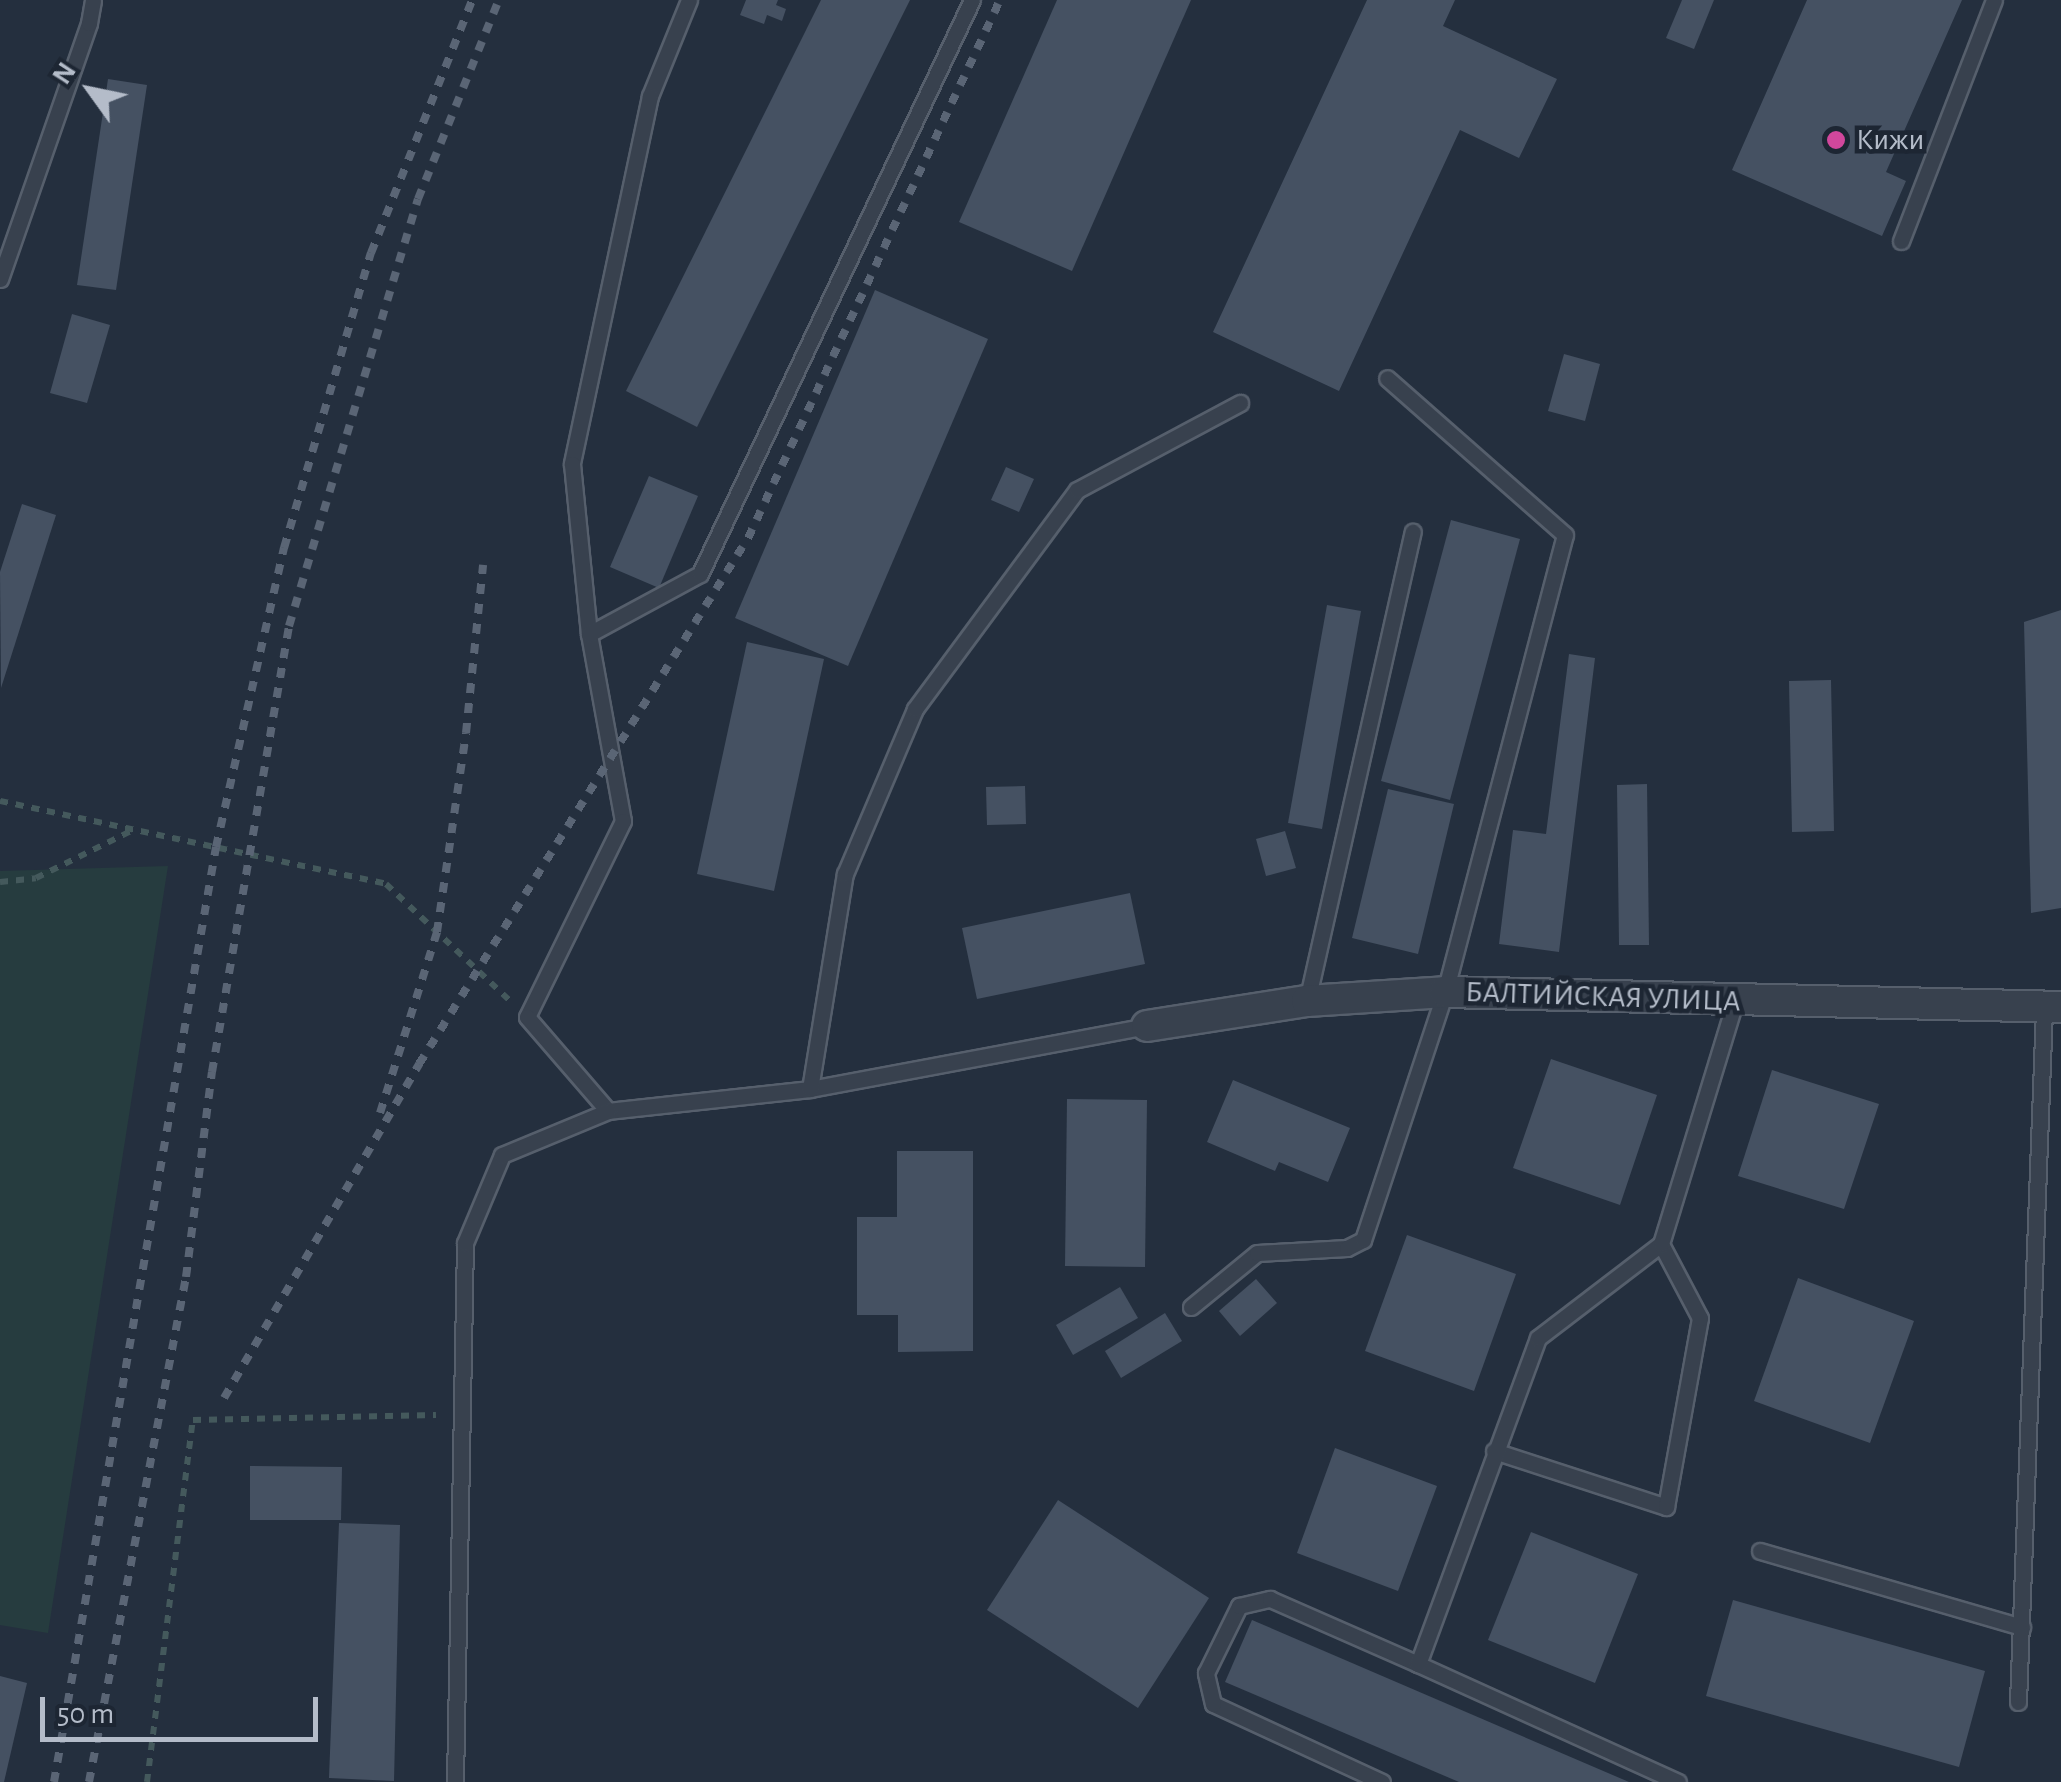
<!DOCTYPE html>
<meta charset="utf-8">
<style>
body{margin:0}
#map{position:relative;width:2061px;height:1782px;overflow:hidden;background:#242f3e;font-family:"Alegreya Sans",sans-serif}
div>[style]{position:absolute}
.green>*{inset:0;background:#263c3f}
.building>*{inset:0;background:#455162}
.path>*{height:6px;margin-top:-3px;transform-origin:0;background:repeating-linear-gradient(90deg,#44595c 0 8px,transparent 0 16px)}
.roads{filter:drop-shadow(2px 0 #565f6c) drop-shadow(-2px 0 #565f6c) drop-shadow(0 2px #565f6c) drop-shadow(0 -2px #565f6c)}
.service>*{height:15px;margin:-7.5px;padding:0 7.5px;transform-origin:7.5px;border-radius:7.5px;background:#38414e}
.minor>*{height:30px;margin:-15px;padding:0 15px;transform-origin:15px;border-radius:15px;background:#38414e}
.rail>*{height:8px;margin-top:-4px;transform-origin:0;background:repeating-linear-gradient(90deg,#5a6575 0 10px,transparent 0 20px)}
.dots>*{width:28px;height:28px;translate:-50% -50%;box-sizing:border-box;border:5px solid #1d2633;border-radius:50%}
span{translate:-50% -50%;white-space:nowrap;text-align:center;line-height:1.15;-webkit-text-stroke:9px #1d2633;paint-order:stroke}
.poi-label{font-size:30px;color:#b4bcc9}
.left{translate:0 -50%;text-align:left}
.street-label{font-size:30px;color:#b4bcc9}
.north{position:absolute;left:40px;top:40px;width:100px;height:100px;-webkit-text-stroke:8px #1d2633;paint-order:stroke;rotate:303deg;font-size:28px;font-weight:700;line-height:40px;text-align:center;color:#b4bcc9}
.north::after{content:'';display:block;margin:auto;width:35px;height:45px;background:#b4bcc9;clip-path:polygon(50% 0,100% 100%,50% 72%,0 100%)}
.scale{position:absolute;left:40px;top:1697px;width:278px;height:45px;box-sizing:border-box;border:5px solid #b4bcc9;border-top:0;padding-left:12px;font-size:30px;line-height:35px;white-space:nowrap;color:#b4bcc9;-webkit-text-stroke:8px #1d2633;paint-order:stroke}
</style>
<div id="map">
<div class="green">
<div style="clip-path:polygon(168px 866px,48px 1633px,0 1625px,0 871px)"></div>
</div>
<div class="building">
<div style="clip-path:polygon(746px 0,778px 0,776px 5px,786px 9px,782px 21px,767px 15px,764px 24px,740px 15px)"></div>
<div style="clip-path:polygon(821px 0,910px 0,697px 427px,626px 391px)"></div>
<div style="clip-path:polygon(1057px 0,1191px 0,1072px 271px,959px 222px)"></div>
<div style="clip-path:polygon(1367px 0,1455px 0,1443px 26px,1557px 79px,1519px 158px,1460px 130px,1339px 391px,1213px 332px)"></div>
<div style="clip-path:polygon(1682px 0,1714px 0,1694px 49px,1666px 38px)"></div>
<div style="clip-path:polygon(1807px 0,1962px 0,1886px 172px,1906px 181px,1882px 236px,1732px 170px)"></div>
<div style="clip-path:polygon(108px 79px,147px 85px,116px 290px,77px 285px)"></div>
<div style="clip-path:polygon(875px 290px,988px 339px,848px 666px,735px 618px)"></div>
<div style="clip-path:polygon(72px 314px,110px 325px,87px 403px,50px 393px)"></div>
<div style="clip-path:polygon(1564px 354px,1600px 364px,1585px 421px,1548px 411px)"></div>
<div style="clip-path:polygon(1006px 467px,1034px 479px,1019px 512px,991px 500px)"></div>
<div style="clip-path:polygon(649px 476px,698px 496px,659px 588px,610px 567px)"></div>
<div style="clip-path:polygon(22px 504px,56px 515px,1px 688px,0 572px)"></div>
<div style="clip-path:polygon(1451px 520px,1520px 539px,1450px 800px,1381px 781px)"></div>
<div style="clip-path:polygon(1327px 605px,1361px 611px,1322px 829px,1288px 823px)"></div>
<div style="clip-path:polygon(2061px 610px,2061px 908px,2031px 913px,2024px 622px)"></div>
<div style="clip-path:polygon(747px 642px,824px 659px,774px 891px,697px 874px)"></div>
<div style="clip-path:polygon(1569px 654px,1595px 658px,1559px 952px,1499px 944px,1513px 830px,1546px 834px)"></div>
<div style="clip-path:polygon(1831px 680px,1834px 831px,1792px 832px,1789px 681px)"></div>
<div style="clip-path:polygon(1647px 784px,1649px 945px,1619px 945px,1617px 785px)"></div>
<div style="clip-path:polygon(1025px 786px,1026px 824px,987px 825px,986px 787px)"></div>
<div style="clip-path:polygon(1388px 789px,1454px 804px,1418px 954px,1352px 938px)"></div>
<div style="clip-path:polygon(1285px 831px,1296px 868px,1266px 876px,1256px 839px)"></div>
<div style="clip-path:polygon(1130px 893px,1145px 964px,977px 999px,962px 928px)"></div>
<div style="clip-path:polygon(1551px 1059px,1657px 1095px,1620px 1205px,1513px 1168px)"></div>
<div style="clip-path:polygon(1772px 1070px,1879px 1104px,1844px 1209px,1738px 1176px)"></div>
<div style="clip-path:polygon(1233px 1080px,1350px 1128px,1328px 1182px,1279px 1162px,1275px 1171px,1207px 1142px)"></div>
<div style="clip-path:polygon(1067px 1099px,1147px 1100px,1145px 1267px,1065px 1266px)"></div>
<div style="clip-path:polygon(897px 1151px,973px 1151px,973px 1351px,898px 1352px,898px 1315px,857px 1315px,857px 1217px,897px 1217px)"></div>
<div style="clip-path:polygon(1407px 1235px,1516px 1274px,1474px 1391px,1365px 1351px)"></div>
<div style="clip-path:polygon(1798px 1278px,1914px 1321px,1870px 1443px,1754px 1401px)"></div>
<div style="clip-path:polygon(1256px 1279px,1277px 1303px,1240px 1336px,1219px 1311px)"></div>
<div style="clip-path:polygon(1120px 1287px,1138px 1318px,1073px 1355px,1056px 1325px)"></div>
<div style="clip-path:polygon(1165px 1313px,1182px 1341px,1121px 1378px,1105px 1351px)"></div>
<div style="clip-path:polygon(1335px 1448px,1437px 1486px,1398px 1591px,1297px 1553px)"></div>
<div style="clip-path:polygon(250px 1466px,342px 1467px,341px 1520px,250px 1520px)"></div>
<div style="clip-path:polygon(1058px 1500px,1209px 1598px,1138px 1708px,987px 1610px)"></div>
<div style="clip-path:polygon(339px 1523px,400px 1525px,394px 1781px,329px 1778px)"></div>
<div style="clip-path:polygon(1531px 1532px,1638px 1574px,1595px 1683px,1488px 1640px)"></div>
<div style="clip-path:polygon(1733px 1600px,1985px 1671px,1959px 1767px,1706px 1696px)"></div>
<div style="clip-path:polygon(1252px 1620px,1629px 1782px,1459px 1782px,1225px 1682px)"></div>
<div style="clip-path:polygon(0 1676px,27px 1683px,4px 1782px,0 1782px)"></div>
</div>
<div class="path">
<div style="left:0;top:801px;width:395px;rotate:12.1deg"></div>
<div style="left:386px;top:884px;width:169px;rotate:43.3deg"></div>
<div style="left:0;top:882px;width:36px;rotate:-6deg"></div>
<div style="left:36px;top:878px;width:108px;rotate:-26.3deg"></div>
<div style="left:147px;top:1782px;width:365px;rotate:-82.8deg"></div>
<div style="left:193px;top:1420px;width:243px;rotate:-1.2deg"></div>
</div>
<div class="roads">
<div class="service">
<div style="left:689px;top:0;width:104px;rotate:112.1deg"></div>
<div style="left:650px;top:96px;width:376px;rotate:102deg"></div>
<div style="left:572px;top:464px;width:171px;rotate:84.3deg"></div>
<div style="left:589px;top:634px;width:190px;rotate:79.7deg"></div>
<div style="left:623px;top:821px;width:218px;rotate:116.1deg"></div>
<div style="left:527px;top:1017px;width:124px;rotate:49.2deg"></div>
<div style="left:608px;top:1111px;width:203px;rotate:-6.2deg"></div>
<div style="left:810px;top:1089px;width:343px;rotate:-10.6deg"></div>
<div style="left:1901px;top:241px;width:258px;rotate:-68.9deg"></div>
<div style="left:0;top:279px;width:271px;rotate:-70.8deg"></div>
<div style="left:89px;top:23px;width:23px;rotate:-80deg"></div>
<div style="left:589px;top:634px;width:126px;rotate:-28.4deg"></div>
<div style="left:700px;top:574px;width:635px;rotate:-64.65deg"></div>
<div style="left:1307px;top:1001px;width:481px;rotate:-77.3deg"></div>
<div style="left:810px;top:1089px;width:218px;rotate:-80.8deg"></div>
<div style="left:845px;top:874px;width:179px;rotate:-67deg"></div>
<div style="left:915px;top:709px;width:272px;rotate:-53.5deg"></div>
<div style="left:1077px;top:490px;width:185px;rotate:-28.1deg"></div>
<div style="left:1191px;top:1307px;width:85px;rotate:-39.3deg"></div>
<div style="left:1257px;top:1253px;width:90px;rotate:-3.2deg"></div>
<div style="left:1347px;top:1248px;width:18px;rotate:-27deg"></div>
<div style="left:1363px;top:1240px;width:261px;rotate:-71.7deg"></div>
<div style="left:1445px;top:992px;width:472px;rotate:-75.3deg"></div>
<div style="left:1565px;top:535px;width:237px;rotate:-138.6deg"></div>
<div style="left:1494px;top:1451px;width:181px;rotate:18deg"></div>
<div style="left:1666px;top:1507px;width:192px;rotate:-79.8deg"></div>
<div style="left:1700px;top:1318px;width:84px;rotate:-117.8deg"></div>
<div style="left:1760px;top:1551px;width:273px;rotate:16.2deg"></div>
<div style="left:2018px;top:1702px;width:694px;rotate:-87.85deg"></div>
<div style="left:455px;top:1782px;width:539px;rotate:-88.94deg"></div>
<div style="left:465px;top:1243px;width:95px;rotate:-67.2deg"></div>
<div style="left:502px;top:1155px;width:115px;rotate:-22.5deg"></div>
<div style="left:1382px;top:1782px;width:186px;rotate:-155.2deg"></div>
<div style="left:1213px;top:1704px;width:32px;rotate:-103deg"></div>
<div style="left:1206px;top:1673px;width:75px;rotate:-63.8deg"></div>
<div style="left:1239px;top:1606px;width:32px;rotate:-13deg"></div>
<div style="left:1270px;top:1599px;width:162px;rotate:23.7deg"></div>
<div style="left:1678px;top:1782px;width:286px;rotate:-155.6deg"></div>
<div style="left:1418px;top:1664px;width:347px;rotate:-69.8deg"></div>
<div style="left:1538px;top:1338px;width:155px;rotate:-37.4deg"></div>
<div style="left:1661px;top:1244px;width:253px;rotate:-73deg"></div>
</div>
<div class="minor">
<div style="left:1147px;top:1026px;width:162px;rotate:-8.9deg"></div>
<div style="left:1307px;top:1001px;width:138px;rotate:-3.7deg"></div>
<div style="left:1445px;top:992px;width:616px;rotate:1.39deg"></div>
</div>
</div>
<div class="rail">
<div style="left:380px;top:1113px;width:190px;rotate:-72.5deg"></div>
<div style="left:437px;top:932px;width:201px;rotate:-81.7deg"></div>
<div style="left:466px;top:733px;width:169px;rotate:-84.2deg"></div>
<div style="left:224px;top:1398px;width:387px;rotate:-59.7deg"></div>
<div style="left:419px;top:1064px;width:620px;rotate:-57.98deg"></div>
<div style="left:748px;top:538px;width:594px;rotate:-64.9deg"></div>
<div style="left:54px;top:1782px;width:949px;rotate:-80.17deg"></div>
<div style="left:216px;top:847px;width:307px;rotate:-77.2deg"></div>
<div style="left:284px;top:548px;width:308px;rotate:-73.6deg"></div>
<div style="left:371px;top:253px;width:272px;rotate:-68.2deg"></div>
<div style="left:89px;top:1782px;width:514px;rotate:-79.13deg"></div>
<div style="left:186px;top:1277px;width:207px;rotate:-82.8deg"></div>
<div style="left:212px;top:1072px;width:453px;rotate:-80.2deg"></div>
<div style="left:289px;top:626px;width:446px;rotate:-73.2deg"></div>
<div style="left:418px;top:199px;width:215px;rotate:-67.9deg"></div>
</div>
<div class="dots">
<div style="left:1836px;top:140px;background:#d1479c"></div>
</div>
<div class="poi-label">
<span class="left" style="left:1856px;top:140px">Кижи</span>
</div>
<div class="street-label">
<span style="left:1603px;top:997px;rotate:2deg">БАЛТИЙСКАЯ УЛИЦА</span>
</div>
<div class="north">N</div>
<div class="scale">50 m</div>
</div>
